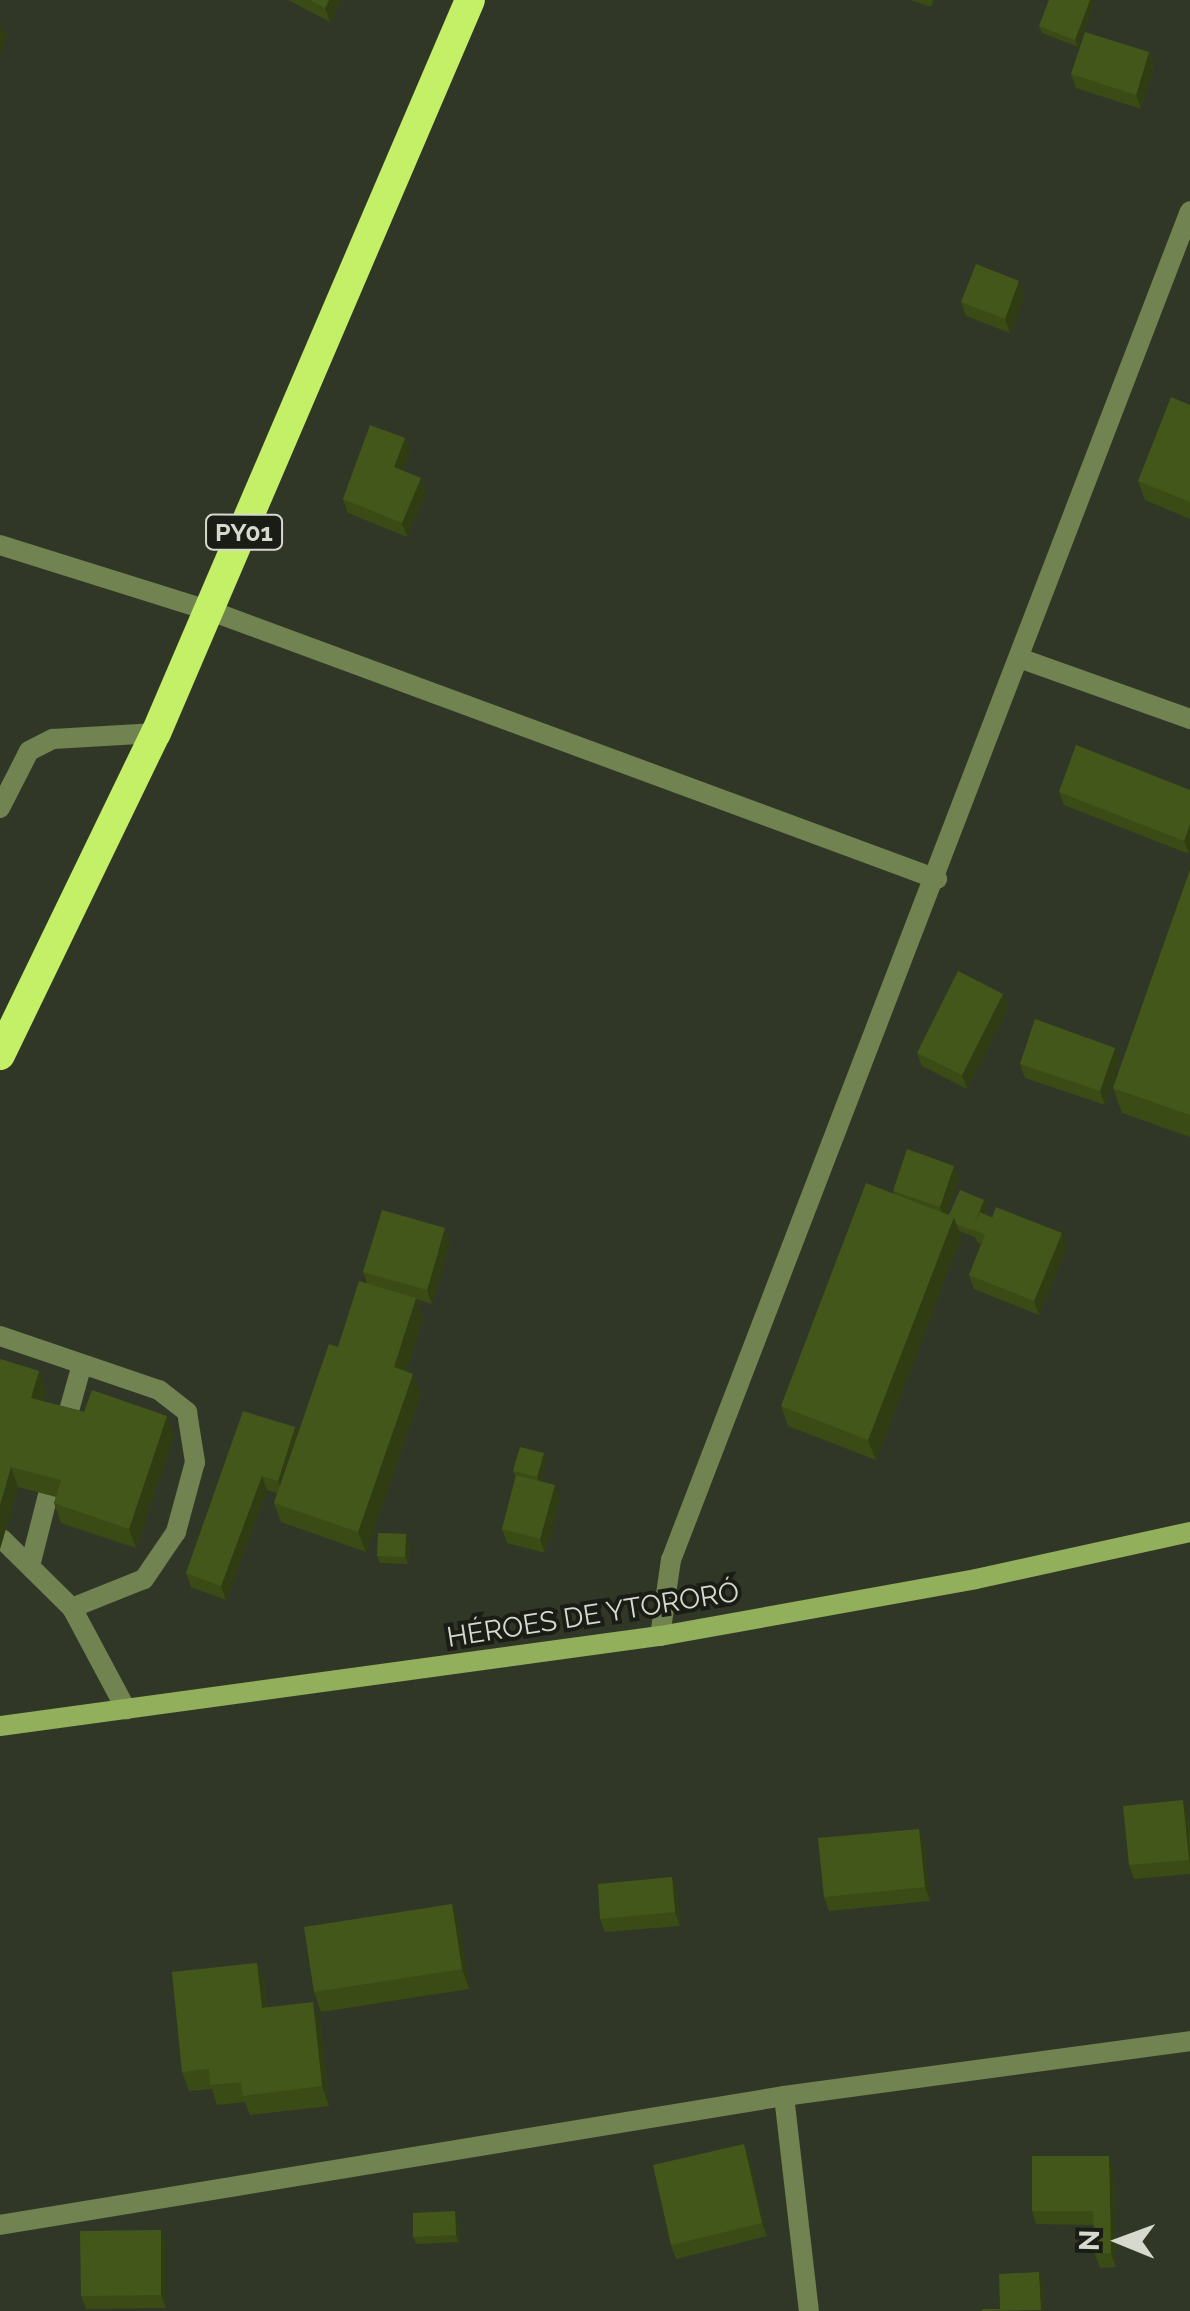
<!DOCTYPE html>
<meta charset="utf-8">
<style>
body{margin:0}
#map{position:relative;width:1190px;height:2311px;overflow:hidden;background:#313726;font-family:Raleway,sans-serif}
div>[style]{position:absolute}
.lane>*{height:20px;margin:-10px;padding:0 10px;transform-origin:10px;border-radius:10px;background:#718350}
.street>*{height:20px;margin:-10px;padding:0 10px;transform-origin:10px;border-radius:10px;background:#718350}
.secondary>*{height:20px;margin:-10px;padding:0 10px;transform-origin:10px;border-radius:10px;background:#92af5b}
.highway>*{height:30px;margin:-15px;padding:0 15px;transform-origin:15px;border-radius:15px;background:#c3f067}
.wall>*{inset:0;background:#3a4b16}
.shaded-wall>*{inset:0;background:#303d12}
.building>*{inset:0;background:#44571a}
span{translate:-50% -50%;white-space:nowrap;text-align:center;line-height:1.15;-webkit-text-stroke:8px #1a1d15;paint-order:stroke}
.shield-label span{padding:2px 8px;background:#1a1d15;border:2px solid;border-radius:8px;-webkit-text-stroke-width:0}
.shield-label{font-size:25px;color:#d5d9ce;font-weight:700}
.street-label{font-size:28px;color:#d5d9ce}
.north{position:absolute;left:1070px;top:2191px;width:100px;height:100px;-webkit-text-stroke:8px #1a1d15;paint-order:stroke;rotate:271deg;font-size:28px;font-weight:700;line-height:40px;text-align:center;color:#d5d9ce}
.north::after{content:'';display:block;margin:auto;width:35px;height:45px;background:#d5d9ce;clip-path:polygon(50% 0,100% 100%,50% 72%,0 100%)}
</style>
<div id="map">
<div class="lane">
<div style="left:0;top:808px;width:64px;rotate:-63deg"></div>
<div style="left:29px;top:751px;width:27px;rotate:-27deg"></div>
<div style="left:53px;top:739px;width:103px;rotate:-3.3deg"></div>
<div style="left:0;top:1336px;width:168px;rotate:18.8deg"></div>
<div style="left:159px;top:1390px;width:36px;rotate:38deg"></div>
<div style="left:187px;top:1412px;width:51px;rotate:80.9deg"></div>
<div style="left:195px;top:1462px;width:73px;rotate:105.2deg"></div>
<div style="left:176px;top:1532px;width:57px;rotate:124.2deg"></div>
<div style="left:144px;top:1579px;width:78px;rotate:158.1deg"></div>
<div style="left:65px;top:1425px;width:63px;rotate:-74.4deg"></div>
<div style="left:2px;top:1539px;width:98px;rotate:44.6deg"></div>
<div style="left:72px;top:1608px;width:115px;rotate:61.9deg"></div>
<div style="left:31px;top:1562px;width:69px;rotate:-75.8deg"></div>
</div>
<div class="street">
<div style="left:0;top:545px;width:221px;rotate:17.4deg"></div>
<div style="left:211px;top:611px;width:774px;rotate:20.26deg"></div>
<div style="left:1019px;top:658px;width:182px;rotate:19.6deg"></div>
<div style="left:660px;top:1636px;width:77px;rotate:-81.8deg"></div>
<div style="left:671px;top:1560px;width:1445px;rotate:-68.96deg"></div>
<div style="left:784px;top:2096px;width:216px;rotate:83.4deg"></div>
<div style="left:0;top:2225px;width:795px;rotate:-9.34deg"></div>
<div style="left:784px;top:2096px;width:410px;rotate:-7.7deg"></div>
</div>
<div class="secondary">
<div style="left:0;top:1726px;width:666px;rotate:-7.77deg"></div>
<div style="left:660px;top:1636px;width:321px;rotate:-10.2deg"></div>
<div style="left:976px;top:1579px;width:219px;rotate:-12.4deg"></div>
</div>
<div class="highway">
<div style="left:0;top:1055px;width:358px;rotate:-64.2deg"></div>
<div style="left:156px;top:733px;width:797px;rotate:-66.81deg"></div>
</div>
<div class="wall">
<div style="clip-path:polygon(288px 0,341px 0,330px 22px)"></div>
<div style="clip-path:polygon(910px 0,934px 0,931px 7px)"></div>
<div style="clip-path:polygon(1094px 3px,1078px 47px,1042px 33px,1039px 26px)"></div>
<div style="clip-path:polygon(1149px 52px,1154px 66px,1141px 109px,1076px 88px,1071px 74px)"></div>
<div style="clip-path:polygon(1024px 295px,1010px 333px,966px 316px,961px 302px)"></div>
<div style="clip-path:polygon(1190px 405px,1190px 519px,1145px 500px,1138px 481px)"></div>
<div style="clip-path:polygon(405px 438px,410px 452px,403px 470px,426px 492px,407px 537px,348px 513px,343px 499px)"></div>
<div style="clip-path:polygon(1190px 790px,1189px 854px,1064px 805px,1059px 792px)"></div>
<div style="clip-path:polygon(1190px 870px,1190px 1137px,1122px 1113px,1113px 1088px)"></div>
<div style="clip-path:polygon(1008px 1008px,967px 1089px,922px 1066px,917px 1053px)"></div>
<div style="clip-path:polygon(1115px 1048px,1120px 1061px,1105px 1105px,1025px 1078px,1020px 1064px)"></div>
<div style="clip-path:polygon(954px 1166px,959px 1179px,947px 1214px,987px 1207px,984px 1214px,1067px 1247px,1039px 1315px,974px 1289px,969px 1275px,981px 1244px,977px 1242px,975px 1237px,959px 1231px,961px 1237px,876px 1460px,788px 1426px,781px 1406px,894px 1194px,893px 1191px)"></div>
<div style="clip-path:polygon(450px 1242px,432px 1304px,416px 1299px,423px 1318px,406px 1372px,421px 1394px,366px 1552px,281px 1522px,274px 1503px,277px 1493px,267px 1490px,226px 1600px,191px 1587px,186px 1573px,295px 1427px,298px 1435px,367px 1283px,363px 1272px)"></div>
<div style="clip-path:polygon(0 1359px,39px 1371px,46px 1391px,43px 1401px,174px 1435px,136px 1548px,61px 1523px,54px 1503px,56px 1497px,18px 1487px,0 1549px)"></div>
<div style="clip-path:polygon(546px 1460px,540px 1481px,560px 1499px,545px 1553px,507px 1543px,502px 1529px,516px 1477px,513px 1471px)"></div>
<div style="clip-path:polygon(406px 1534px,409px 1541px,408px 1564px,380px 1563px,377px 1556px)"></div>
<div style="clip-path:polygon(1188px 1813px,1190px 1837px,1190px 1874px,1134px 1879px,1129px 1865px)"></div>
<div style="clip-path:polygon(924px 1843px,930px 1901px,829px 1911px,824px 1897px)"></div>
<div style="clip-path:polygon(672px 1877px,677px 1891px,680px 1926px,605px 1932px,600px 1919px)"></div>
<div style="clip-path:polygon(459px 1923px,469px 1989px,321px 2012px,314px 1992px)"></div>
<div style="clip-path:polygon(257px 1963px,264px 1983px,267px 2007px,320px 2021px,329px 2106px,250px 2115px,245px 2102px,217px 2105px,212px 2089px,189px 2091px,182px 2072px)"></div>
<div style="clip-path:polygon(749px 2158px,767px 2236px,676px 2259px,671px 2245px)"></div>
<div style="clip-path:polygon(1114px 2170px,1116px 2267px,1100px 2268px,1095px 2254px,1094px 2225px,1036px 2224px,1032px 2211px)"></div>
<div style="clip-path:polygon(455px 2211px,458px 2218px,459px 2242px,416px 2244px,413px 2237px)"></div>
<div style="clip-path:polygon(161px 2230px,166px 2244px,166px 2308px,86px 2309px,81px 2296px)"></div>
</div>
<div class="shaded-wall">
<div style="clip-path:polygon(329px 0,341px 0,330px 22px,325px 8px)"></div>
<div style="clip-path:polygon(1090px 0,1093px 0,1094px 3px,1078px 47px,1075px 40px)"></div>
<div style="clip-path:polygon(2px 25px,7px 38px,0 54px,0 28px)"></div>
<div style="clip-path:polygon(1149px 52px,1154px 66px,1141px 109px,1136px 95px)"></div>
<div style="clip-path:polygon(1019px 281px,1024px 295px,1010px 333px,1005px 319px)"></div>
<div style="clip-path:polygon(405px 438px,410px 452px,399px 481px,394px 467px)"></div>
<div style="clip-path:polygon(421px 478px,426px 492px,407px 537px,402px 523px)"></div>
<div style="clip-path:polygon(1190px 824px,1190px 851px,1189px 854px,1184px 841px)"></div>
<div style="clip-path:polygon(1003px 994px,1008px 1008px,967px 1089px,962px 1075px)"></div>
<div style="clip-path:polygon(1115px 1048px,1120px 1061px,1105px 1105px,1100px 1091px)"></div>
<div style="clip-path:polygon(954px 1166px,959px 1179px,945px 1221px,940px 1207px)"></div>
<div style="clip-path:polygon(984px 1200px,987px 1207px,977px 1231px,973px 1229px)"></div>
<div style="clip-path:polygon(954px 1217px,961px 1237px,876px 1460px,868px 1440px)"></div>
<div style="clip-path:polygon(445px 1228px,450px 1242px,432px 1304px,427px 1290px)"></div>
<div style="clip-path:polygon(1062px 1233px,1067px 1247px,1039px 1315px,1034px 1301px)"></div>
<div style="clip-path:polygon(416px 1298px,423px 1318px,401px 1387px,394px 1367px)"></div>
<div style="clip-path:polygon(39px 1371px,46px 1391px,38px 1418px,31px 1398px)"></div>
<div style="clip-path:polygon(413px 1374px,421px 1394px,366px 1552px,358px 1532px)"></div>
<div style="clip-path:polygon(167px 1416px,174px 1435px,136px 1548px,129px 1529px)"></div>
<div style="clip-path:polygon(295px 1427px,300px 1440px,283px 1494px,278px 1481px)"></div>
<div style="clip-path:polygon(544px 1453px,546px 1460px,540px 1484px,537px 1477px)"></div>
<div style="clip-path:polygon(11px 1467px,18px 1487px,0 1549px,0 1505px)"></div>
<div style="clip-path:polygon(262px 1476px,267px 1490px,226px 1600px,221px 1586px)"></div>
<div style="clip-path:polygon(555px 1485px,560px 1499px,545px 1553px,540px 1539px)"></div>
<div style="clip-path:polygon(406px 1534px,409px 1541px,408px 1564px,405px 1557px)"></div>
<div style="clip-path:polygon(1183px 1800px,1188px 1813px,1190px 1864px,1189px 1860px)"></div>
<div style="clip-path:polygon(919px 1829px,924px 1843px,930px 1901px,925px 1887px)"></div>
<div style="clip-path:polygon(672px 1877px,677px 1891px,680px 1926px,675px 1912px)"></div>
<div style="clip-path:polygon(452px 1904px,459px 1923px,469px 1989px,462px 1969px)"></div>
<div style="clip-path:polygon(257px 1963px,264px 1983px,269px 2027px,262px 2008px)"></div>
<div style="clip-path:polygon(313px 2002px,320px 2021px,329px 2106px,322px 2086px)"></div>
<div style="clip-path:polygon(744px 2144px,749px 2158px,767px 2236px,762px 2223px)"></div>
<div style="clip-path:polygon(1109px 2156px,1114px 2170px,1116px 2267px,1111px 2253px)"></div>
<div style="clip-path:polygon(455px 2211px,458px 2218px,459px 2242px,456px 2235px)"></div>
<div style="clip-path:polygon(161px 2230px,166px 2244px,166px 2308px,161px 2295px)"></div>
<div style="clip-path:polygon(1039px 2272px,1044px 2286px,1045px 2311px,1041px 2310px)"></div>
</div>
<div class="building">
<div style="clip-path:polygon(310px 0,329px 0,325px 8px)"></div>
<div style="clip-path:polygon(1049px 0,1090px 0,1075px 40px,1039px 26px)"></div>
<div style="clip-path:polygon(1085px 32px,1149px 52px,1136px 95px,1071px 74px)"></div>
<div style="clip-path:polygon(976px 264px,1019px 281px,1005px 319px,961px 302px)"></div>
<div style="clip-path:polygon(1171px 397px,1190px 405px,1190px 502px,1138px 481px)"></div>
<div style="clip-path:polygon(370px 425px,405px 438px,394px 467px,421px 478px,402px 523px,343px 499px)"></div>
<div style="clip-path:polygon(1076px 745px,1190px 790px,1190px 824px,1184px 841px,1059px 792px)"></div>
<div style="clip-path:polygon(1190px 870px,1190px 1115px,1113px 1088px)"></div>
<div style="clip-path:polygon(958px 971px,1003px 994px,962px 1075px,917px 1053px)"></div>
<div style="clip-path:polygon(1035px 1019px,1115px 1048px,1100px 1091px,1020px 1064px)"></div>
<div style="clip-path:polygon(907px 1149px,954px 1166px,940px 1207px,893px 1191px)"></div>
<div style="clip-path:polygon(866px 1183px,954px 1217px,868px 1440px,781px 1406px)"></div>
<div style="clip-path:polygon(960px 1190px,984px 1200px,972px 1230px,956px 1224px,954px 1217px,949px 1215px)"></div>
<div style="clip-path:polygon(996px 1207px,1062px 1233px,1034px 1301px,969px 1275px,985px 1235px,972px 1229px,980px 1212px,992px 1218px)"></div>
<div style="clip-path:polygon(382px 1210px,445px 1228px,427px 1290px,363px 1272px)"></div>
<div style="clip-path:polygon(359px 1281px,416px 1298px,394px 1367px,413px 1374px,358px 1532px,274px 1503px,329px 1344px,338px 1347px)"></div>
<div style="clip-path:polygon(0 1359px,39px 1371px,31px 1398px,84px 1412px,92px 1390px,167px 1416px,129px 1529px,54px 1503px,61px 1480px,11px 1467px,0 1505px)"></div>
<div style="clip-path:polygon(243px 1411px,295px 1427px,278px 1481px,262px 1476px,221px 1586px,186px 1573px)"></div>
<div style="clip-path:polygon(520px 1447px,544px 1453px,537px 1477px,513px 1471px)"></div>
<div style="clip-path:polygon(516px 1475px,555px 1485px,540px 1539px,502px 1529px)"></div>
<div style="clip-path:polygon(378px 1533px,406px 1534px,405px 1557px,377px 1556px)"></div>
<div style="clip-path:polygon(1183px 1800px,1189px 1860px,1129px 1865px,1123px 1806px)"></div>
<div style="clip-path:polygon(919px 1829px,925px 1887px,824px 1897px,818px 1838px)"></div>
<div style="clip-path:polygon(672px 1877px,675px 1912px,600px 1919px,598px 1884px)"></div>
<div style="clip-path:polygon(452px 1904px,462px 1969px,314px 1992px,304px 1927px)"></div>
<div style="clip-path:polygon(257px 1963px,262px 2008px,313px 2002px,322px 2086px,243px 2096px,241px 2082px,210px 2085px,209px 2069px,182px 2072px,172px 1972px)"></div>
<div style="clip-path:polygon(744px 2144px,762px 2223px,671px 2245px,653px 2165px)"></div>
<div style="clip-path:polygon(1032px 2156px,1109px 2156px,1111px 2253px,1095px 2254px,1093px 2211px,1032px 2211px)"></div>
<div style="clip-path:polygon(455px 2211px,456px 2235px,413px 2237px,413px 2213px)"></div>
<div style="clip-path:polygon(161px 2230px,161px 2295px,81px 2296px,80px 2231px)"></div>
<div style="clip-path:polygon(1039px 2272px,1041px 2310px,982px 2311px,982px 2309px,1000px 2309px,999px 2274px)"></div>
</div>
<div class="shield-label">
<span style="left:244px;top:532px">PY01</span>
</div>
<div class="street-label">
<span style="left:593px;top:1615px;rotate:-9deg">HÉROES DE YTORORÓ</span>
</div>
<div class="north">N</div>
</div>
